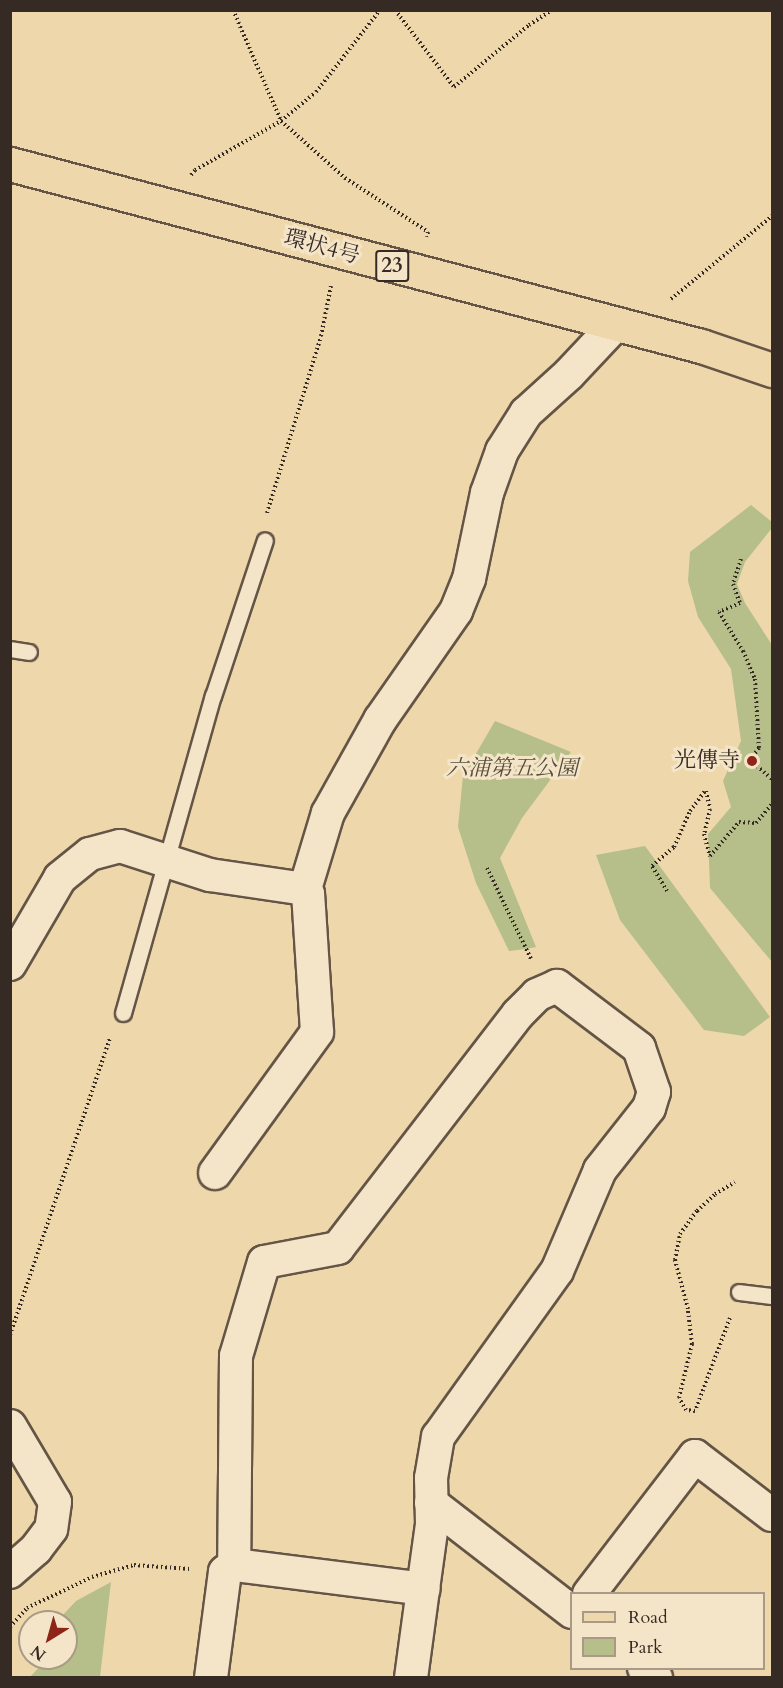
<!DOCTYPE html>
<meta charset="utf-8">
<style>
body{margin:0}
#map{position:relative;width:783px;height:1688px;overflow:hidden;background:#eed7aa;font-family:Cardo,"Noto Serif JP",serif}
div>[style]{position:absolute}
.green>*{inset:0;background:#b6bf8a}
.path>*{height:4px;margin-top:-2px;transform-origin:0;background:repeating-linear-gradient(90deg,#362a24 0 1.5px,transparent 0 4.5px)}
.roads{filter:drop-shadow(2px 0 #645546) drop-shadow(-2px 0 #645546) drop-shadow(0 2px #645546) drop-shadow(0 -2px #645546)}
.service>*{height:15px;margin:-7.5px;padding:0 7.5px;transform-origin:7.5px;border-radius:7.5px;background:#f4e5c8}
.minor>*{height:32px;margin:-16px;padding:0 16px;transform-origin:16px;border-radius:16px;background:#f4e5c8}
.primary>*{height:33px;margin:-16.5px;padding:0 16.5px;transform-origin:16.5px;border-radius:16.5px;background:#eed7aa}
.dots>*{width:16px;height:16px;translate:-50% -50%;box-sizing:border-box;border:3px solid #f4e5c8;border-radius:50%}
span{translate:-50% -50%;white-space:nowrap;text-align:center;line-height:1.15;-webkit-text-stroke:6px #f4e5c8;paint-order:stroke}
.shield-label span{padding:2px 4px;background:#f4e5c8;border:2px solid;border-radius:4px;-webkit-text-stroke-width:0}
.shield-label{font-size:21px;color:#362a24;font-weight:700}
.street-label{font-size:22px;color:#362a24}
.poi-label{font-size:22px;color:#362a24}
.right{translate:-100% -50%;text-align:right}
.park-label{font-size:22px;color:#564f3e;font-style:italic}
.frame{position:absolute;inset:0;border:12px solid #362a24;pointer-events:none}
.legend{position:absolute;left:570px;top:1592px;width:195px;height:78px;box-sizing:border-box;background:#f4e5c8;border:2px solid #a89a86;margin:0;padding:8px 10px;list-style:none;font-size:18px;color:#362a24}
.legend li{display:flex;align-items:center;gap:12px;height:30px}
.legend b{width:30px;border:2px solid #a89a86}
.north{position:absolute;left:18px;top:1610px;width:60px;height:60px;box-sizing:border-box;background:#f4e5c8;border:2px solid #a89a86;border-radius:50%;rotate:217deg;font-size:16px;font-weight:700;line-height:24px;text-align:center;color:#362a24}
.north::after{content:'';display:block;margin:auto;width:21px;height:27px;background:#8f2418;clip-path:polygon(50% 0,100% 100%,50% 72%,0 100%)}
</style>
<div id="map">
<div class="green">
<div style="clip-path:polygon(751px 505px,772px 522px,772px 528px,745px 562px,737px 584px,745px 603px,772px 645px,772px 962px,710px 888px,708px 834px,731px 807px,723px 781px,741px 741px,731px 669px,698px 617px,688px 581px,690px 552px)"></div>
<div style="clip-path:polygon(495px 721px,571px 752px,522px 818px,500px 858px,536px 947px,526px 949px,509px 951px,476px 883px,458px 827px,463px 776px)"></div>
<div style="clip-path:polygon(645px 846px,770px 1017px,744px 1036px,704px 1030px,620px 920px,596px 855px)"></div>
<div style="clip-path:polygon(111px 1582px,100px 1677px,30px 1677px,48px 1658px,66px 1658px,66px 1638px,69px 1635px,66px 1622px,61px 1622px,59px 1619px,76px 1601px)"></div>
</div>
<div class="path">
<div style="left:233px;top:10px;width:121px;rotate:66.6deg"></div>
<div style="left:281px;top:121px;width:86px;rotate:41.7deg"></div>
<div style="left:345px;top:178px;width:99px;rotate:33deg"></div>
<div style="left:428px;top:232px;width:5px;rotate:101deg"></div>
<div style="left:395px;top:10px;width:97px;rotate:52.5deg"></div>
<div style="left:454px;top:87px;width:97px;rotate:-39.6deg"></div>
<div style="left:529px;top:25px;width:27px;rotate:-33deg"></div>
<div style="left:191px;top:175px;width:6px;rotate:-51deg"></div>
<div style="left:195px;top:170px;width:99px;rotate:-29.7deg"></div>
<div style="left:281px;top:121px;width:45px;rotate:-39.6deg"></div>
<div style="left:316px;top:92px;width:104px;rotate:-52deg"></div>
<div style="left:671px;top:299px;width:131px;rotate:-39.4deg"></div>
<div style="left:267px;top:513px;width:185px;rotate:-73deg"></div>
<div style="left:321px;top:336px;width:51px;rotate:-78.7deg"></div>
<div style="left:741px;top:559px;width:26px;rotate:108deg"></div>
<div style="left:733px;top:584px;width:20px;rotate:70deg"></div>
<div style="left:740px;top:603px;width:23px;rotate:157deg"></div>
<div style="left:719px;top:612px;width:46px;rotate:58.4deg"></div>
<div style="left:743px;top:651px;width:30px;rotate:67deg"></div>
<div style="left:755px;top:679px;width:69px;rotate:86.7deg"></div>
<div style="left:759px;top:748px;width:15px;rotate:127deg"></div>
<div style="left:750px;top:760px;width:29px;rotate:41deg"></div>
<div style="left:706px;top:791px;width:18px;rotate:77deg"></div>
<div style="left:710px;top:809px;width:26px;rotate:103deg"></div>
<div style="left:704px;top:834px;width:23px;rotate:75deg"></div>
<div style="left:710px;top:856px;width:45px;rotate:-49.5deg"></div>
<div style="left:739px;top:822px;width:17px;rotate:3deg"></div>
<div style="left:756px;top:823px;width:25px;rotate:-50deg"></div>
<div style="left:487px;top:868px;width:101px;rotate:64.2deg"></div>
<div style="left:667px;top:891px;width:29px;rotate:-121deg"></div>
<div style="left:652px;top:866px;width:29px;rotate:-41deg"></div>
<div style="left:674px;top:847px;width:39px;rotate:-66deg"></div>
<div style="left:690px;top:811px;width:25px;rotate:-53deg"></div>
<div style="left:730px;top:1318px;width:99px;rotate:110.6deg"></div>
<div style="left:695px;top:1411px;width:9px;rotate:-174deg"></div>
<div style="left:686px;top:1410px;width:14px;rotate:-120deg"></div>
<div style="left:679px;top:1398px;width:56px;rotate:-76.5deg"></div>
<div style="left:692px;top:1344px;width:35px;rotate:-97deg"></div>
<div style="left:688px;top:1309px;width:51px;rotate:-104.9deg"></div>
<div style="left:675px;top:1260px;width:26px;rotate:-79deg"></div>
<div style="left:680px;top:1234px;width:29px;rotate:-54deg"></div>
<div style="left:697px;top:1211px;width:25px;rotate:-43deg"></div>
<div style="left:715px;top:1194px;width:23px;rotate:-31deg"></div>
<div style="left:10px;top:1335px;width:314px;rotate:-71.4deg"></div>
<div style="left:10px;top:1627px;width:25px;rotate:-48deg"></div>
<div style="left:27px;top:1608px;width:72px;rotate:-25.5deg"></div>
<div style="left:92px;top:1577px;width:44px;rotate:-15.9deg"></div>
<div style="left:134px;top:1565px;width:56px;rotate:4.1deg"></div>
</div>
<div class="roads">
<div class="service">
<div style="left:10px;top:649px;width:19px;rotate:9deg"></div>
<div style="left:123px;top:1013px;width:330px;rotate:-74.2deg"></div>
<div style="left:213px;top:696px;width:164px;rotate:-71.6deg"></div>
<div style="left:739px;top:1292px;width:33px;rotate:7deg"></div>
</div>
<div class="minor">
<div style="left:10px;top:964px;width:99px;rotate:-59.8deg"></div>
<div style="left:60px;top:878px;width:38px;rotate:-39deg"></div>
<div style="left:90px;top:854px;width:31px;rotate:-15deg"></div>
<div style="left:120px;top:846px;width:95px;rotate:17.9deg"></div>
<div style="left:210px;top:875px;width:96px;rotate:8.4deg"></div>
<div style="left:305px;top:889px;width:79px;rotate:-73.2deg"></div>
<div style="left:328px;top:813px;width:107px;rotate:-60.8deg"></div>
<div style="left:380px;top:720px;width:133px;rotate:-55.1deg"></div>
<div style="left:456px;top:611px;width:35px;rotate:-68deg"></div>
<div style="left:469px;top:579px;width:88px;rotate:-78.2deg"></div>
<div style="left:487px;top:493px;width:45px;rotate:-70.3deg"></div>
<div style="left:502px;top:451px;width:45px;rotate:-57.7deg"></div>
<div style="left:526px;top:413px;width:58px;rotate:-42.2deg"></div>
<div style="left:569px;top:374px;width:69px;rotate:-46.8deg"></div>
<div style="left:215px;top:1173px;width:174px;rotate:-54.1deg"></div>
<div style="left:317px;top:1032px;width:138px;rotate:-93.7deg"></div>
<div style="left:308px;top:894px;width:6px;rotate:-121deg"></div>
<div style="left:10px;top:1426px;width:88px;rotate:59.4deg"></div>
<div style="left:55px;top:1502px;width:27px;rotate:98deg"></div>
<div style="left:51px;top:1529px;width:25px;rotate:127deg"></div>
<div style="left:36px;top:1549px;width:35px;rotate:139deg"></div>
<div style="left:431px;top:1503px;width:178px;rotate:37.7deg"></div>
<div style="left:589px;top:1594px;width:174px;rotate:-52.5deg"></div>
<div style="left:695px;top:1456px;width:97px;rotate:37.5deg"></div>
<div style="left:644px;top:1668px;width:16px;rotate:40deg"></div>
<div style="left:211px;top:1678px;width:107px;rotate:-82.5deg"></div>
<div style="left:225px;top:1572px;width:11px;rotate:-38deg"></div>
<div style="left:411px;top:1678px;width:90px;rotate:-82.3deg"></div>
<div style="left:423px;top:1589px;width:66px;rotate:-82.1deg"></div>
<div style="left:432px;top:1524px;width:46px;rotate:-91.2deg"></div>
<div style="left:431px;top:1478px;width:42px;rotate:-80.3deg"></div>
<div style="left:438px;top:1437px;width:204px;rotate:-54.4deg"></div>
<div style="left:557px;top:1271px;width:110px;rotate:-66.9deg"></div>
<div style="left:600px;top:1170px;width:79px;rotate:-51.7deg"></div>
<div style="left:649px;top:1108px;width:17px;rotate:-73deg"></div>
<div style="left:654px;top:1092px;width:46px;rotate:-108.8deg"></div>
<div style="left:639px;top:1048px;width:103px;rotate:-142.9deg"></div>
<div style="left:557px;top:986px;width:22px;rotate:156deg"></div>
<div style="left:537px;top:995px;width:27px;rotate:135deg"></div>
<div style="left:518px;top:1014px;width:295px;rotate:127.6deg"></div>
<div style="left:338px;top:1248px;width:75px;rotate:169.3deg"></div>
<div style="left:264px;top:1262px;width:98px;rotate:106.6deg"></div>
<div style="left:236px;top:1356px;width:209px;rotate:90.5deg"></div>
<div style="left:234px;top:1565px;width:191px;rotate:7.2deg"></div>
</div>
<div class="primary">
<div style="left:10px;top:164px;width:715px;rotate:14.76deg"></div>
<div style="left:701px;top:346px;width:75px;rotate:18.7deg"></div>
</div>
</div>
<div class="dots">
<div style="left:752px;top:761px;background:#8f2418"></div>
</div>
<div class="shield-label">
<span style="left:392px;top:266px">23</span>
</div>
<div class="street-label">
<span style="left:322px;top:247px;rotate:15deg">環状4号</span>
</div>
<div class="poi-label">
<span class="right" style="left:740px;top:761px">光傳寺</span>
</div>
<div class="park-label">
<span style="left:512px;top:769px">六浦第五公園</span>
</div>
<div class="frame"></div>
<ul class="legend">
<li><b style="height:8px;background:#eed7aa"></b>Road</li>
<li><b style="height:16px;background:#b6bf8a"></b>Park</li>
</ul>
<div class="north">N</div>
</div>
